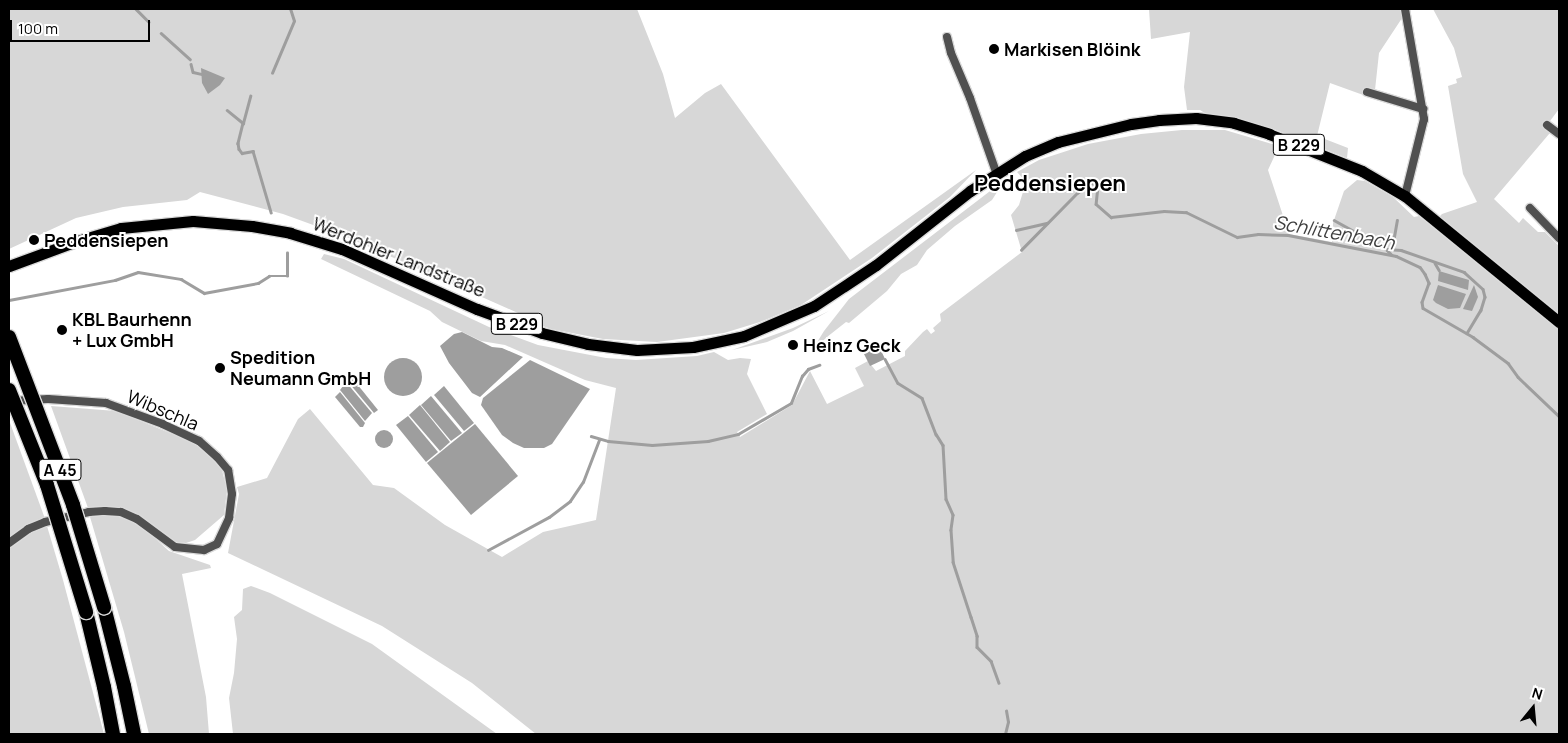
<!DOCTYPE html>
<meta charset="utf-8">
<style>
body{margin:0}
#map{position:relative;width:1568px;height:743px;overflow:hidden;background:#fff;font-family:Manrope,sans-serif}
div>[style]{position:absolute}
.green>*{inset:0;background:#d7d7d7}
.water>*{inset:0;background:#9e9e9e}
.round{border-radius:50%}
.stream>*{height:2.5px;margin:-1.25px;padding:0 1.25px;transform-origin:1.25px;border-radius:1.25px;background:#9e9e9e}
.roads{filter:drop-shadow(1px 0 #dbdbdb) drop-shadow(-1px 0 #dbdbdb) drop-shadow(0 1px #dbdbdb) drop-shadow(0 -1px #dbdbdb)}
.minor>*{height:8px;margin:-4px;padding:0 4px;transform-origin:4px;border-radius:4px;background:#505050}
.primary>*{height:11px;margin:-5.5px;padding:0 5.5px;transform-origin:5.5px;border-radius:5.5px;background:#000}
.motorway>*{height:14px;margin:-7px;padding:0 7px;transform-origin:7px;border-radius:7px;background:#000}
.bridges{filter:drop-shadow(1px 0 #dbdbdb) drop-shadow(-1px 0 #dbdbdb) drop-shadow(0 1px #dbdbdb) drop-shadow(0 -1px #dbdbdb)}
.motorway-bridge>*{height:14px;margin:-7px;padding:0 7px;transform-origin:7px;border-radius:7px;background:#000}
.dots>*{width:14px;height:14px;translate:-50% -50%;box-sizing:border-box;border:2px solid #fff;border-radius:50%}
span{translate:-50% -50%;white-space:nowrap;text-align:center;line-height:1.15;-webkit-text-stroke:4px #fff;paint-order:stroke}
.shield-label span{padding:1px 4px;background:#fff;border:1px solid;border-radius:4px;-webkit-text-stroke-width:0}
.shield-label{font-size:16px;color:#000;font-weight:700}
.poi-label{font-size:18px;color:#000;font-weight:700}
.left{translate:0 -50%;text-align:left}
.street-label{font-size:18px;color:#000}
.water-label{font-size:19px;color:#3f3f3f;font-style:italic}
.district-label{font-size:22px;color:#000;font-weight:700}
.frame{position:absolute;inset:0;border:10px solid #000;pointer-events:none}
.north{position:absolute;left:1508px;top:683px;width:50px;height:50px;-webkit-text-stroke:4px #fff;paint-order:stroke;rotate:17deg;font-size:14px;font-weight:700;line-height:20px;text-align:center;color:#000}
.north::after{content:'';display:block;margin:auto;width:18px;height:22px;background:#000;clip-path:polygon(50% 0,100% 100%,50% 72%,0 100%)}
.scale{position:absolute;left:10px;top:20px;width:140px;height:22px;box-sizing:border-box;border:2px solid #000;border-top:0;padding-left:6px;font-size:15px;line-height:18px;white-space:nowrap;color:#000;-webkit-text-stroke:4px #fff;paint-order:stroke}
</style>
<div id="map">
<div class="green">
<div style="clip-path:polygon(9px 9px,637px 9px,663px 74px,675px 118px,705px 93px,721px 84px,850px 260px,976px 170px,950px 197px,872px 258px,801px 305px,760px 322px,724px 333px,657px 342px,603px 339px,551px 329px,517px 317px,518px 313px,349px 238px,283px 214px,200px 192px,187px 200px,123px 207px,76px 218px,9px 249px)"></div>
<div style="clip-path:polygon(1149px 9px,1408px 9px,1379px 53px,1375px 90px,1369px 89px,1366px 96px,1330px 83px,1317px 136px,1348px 148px,1347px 158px,1271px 128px,1235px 118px,1208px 115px,1200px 110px,1187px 110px,1184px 87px,1190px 32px,1151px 39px)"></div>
<div style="clip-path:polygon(1433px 9px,1559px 9px,1559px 109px,1550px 121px,1555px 127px,1494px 199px,1519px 223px,1523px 218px,1538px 232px,1545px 232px,1559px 246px,1559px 316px,1439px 217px,1442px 214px,1477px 202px,1463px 174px,1448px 86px,1457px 83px,1456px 79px,1462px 77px,1454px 48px)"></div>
<div style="clip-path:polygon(1182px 130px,1225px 130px,1279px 146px,1268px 170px,1289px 234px,1332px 242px,1333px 223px,1344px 191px,1357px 180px,1365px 181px,1393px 197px,1414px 217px,1419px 216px,1559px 330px,1559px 734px,536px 734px,472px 683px,382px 626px,228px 553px,239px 494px,237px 487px,267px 478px,298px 419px,310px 409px,373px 485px,394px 488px,445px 525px,502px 557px,543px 532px,596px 520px,616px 388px,585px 380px,505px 345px,481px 341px,442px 322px,430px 311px,321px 259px,324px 254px,344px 259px,489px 327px,538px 345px,606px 358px,636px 360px,697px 356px,714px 352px,728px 360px,740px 358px,751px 359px,747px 374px,767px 414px,737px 432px,740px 437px,792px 405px,810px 371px,827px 404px,864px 386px,855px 368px,868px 361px,876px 371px,905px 356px,905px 351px,923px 332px,927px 329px,931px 334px,935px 331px,933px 328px,941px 321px,940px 314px,1022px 252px,1011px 215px,1019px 205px,1026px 182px,1017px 172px,1039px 160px,1088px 144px,1141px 134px)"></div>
<div style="clip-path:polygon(998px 185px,999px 189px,992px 200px,955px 226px,927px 250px,917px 265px,901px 274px,887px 291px,849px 323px,846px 322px,827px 337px,811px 352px,824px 331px,849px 299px)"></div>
<div style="clip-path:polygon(829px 311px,793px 331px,767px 342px,732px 350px,793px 328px)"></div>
<div style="clip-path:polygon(51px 406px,116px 411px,192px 442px,205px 451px,222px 470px,227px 490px,224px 515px,195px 540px,186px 543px,175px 542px,167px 538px,136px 513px,109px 506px,88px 508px)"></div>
<div style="clip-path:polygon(9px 420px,44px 516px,63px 580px,104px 734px,9px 734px)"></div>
<div style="clip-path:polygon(106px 515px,125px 518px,146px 530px,169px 551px,210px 565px,211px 568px,182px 574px,206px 697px,209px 734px,149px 734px,124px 632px,90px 517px)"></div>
<div style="clip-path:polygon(251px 586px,270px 593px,372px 644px,497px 734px,233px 734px,229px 698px,234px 673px,237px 639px,234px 617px,242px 610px,243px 589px)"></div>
</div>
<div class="water">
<div style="clip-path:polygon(201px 68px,225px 78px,220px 85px,208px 94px,202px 83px)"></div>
<div style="clip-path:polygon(1439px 271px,1469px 280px,1468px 290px,1438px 281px)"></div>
<div style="clip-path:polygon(1438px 285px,1466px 294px,1460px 308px,1448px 309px,1436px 303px,1433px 300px)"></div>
<div style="clip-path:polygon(1474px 285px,1478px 297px,1472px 311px,1463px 309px)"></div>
<div style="clip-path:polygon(462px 332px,492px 347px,502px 348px,523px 357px,480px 397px,472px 393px,449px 363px,440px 346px,454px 334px)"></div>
<div style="clip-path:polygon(879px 346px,885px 359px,870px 366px,864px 354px)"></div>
<div class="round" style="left:384px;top:358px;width:38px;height:38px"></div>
<div style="clip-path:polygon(530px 360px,590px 389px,552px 444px,544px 448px,524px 448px,513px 443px,502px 435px,481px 405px,483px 398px)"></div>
<div style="clip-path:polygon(353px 379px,378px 410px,374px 413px,349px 383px)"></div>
<div style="clip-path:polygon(346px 382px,372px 413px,365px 421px,340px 390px)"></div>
<div style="clip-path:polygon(444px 386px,474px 423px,464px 431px,434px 395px)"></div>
<div style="clip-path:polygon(340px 392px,365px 423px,363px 427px,360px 427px,335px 397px)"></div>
<div style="clip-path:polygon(431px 396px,462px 433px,451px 441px,421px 405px)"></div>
<div style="clip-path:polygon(420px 405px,450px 442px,440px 451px,409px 415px)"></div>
<div style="clip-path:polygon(408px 416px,438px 452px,426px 462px,396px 425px)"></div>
<div style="clip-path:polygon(475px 424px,518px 476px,471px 515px,427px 463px)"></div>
<div class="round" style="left:375px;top:430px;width:18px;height:18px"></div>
</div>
<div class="stream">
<div style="left:136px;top:9px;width:18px;rotate:45deg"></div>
<div style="left:161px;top:33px;width:39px;rotate:42deg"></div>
<div style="left:191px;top:64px;width:8px;rotate:76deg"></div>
<div style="left:193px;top:72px;width:9px;rotate:13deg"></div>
<div style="left:272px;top:73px;width:56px;rotate:-67.1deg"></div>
<div style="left:294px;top:21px;width:13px;rotate:-108deg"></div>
<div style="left:227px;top:110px;width:21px;rotate:39deg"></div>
<div style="left:243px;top:123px;width:21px;rotate:104deg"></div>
<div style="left:238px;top:143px;width:6px;rotate:81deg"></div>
<div style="left:239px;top:149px;width:5px;rotate:53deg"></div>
<div style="left:242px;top:153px;width:11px;rotate:-10deg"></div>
<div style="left:253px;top:151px;width:64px;rotate:73.6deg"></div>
<div style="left:243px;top:123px;width:28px;rotate:-75deg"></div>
<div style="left:1334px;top:220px;width:60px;rotate:29.1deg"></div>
<div style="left:1386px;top:249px;width:8px;rotate:45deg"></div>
<div style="left:1016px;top:230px;width:32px;rotate:-13deg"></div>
<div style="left:1392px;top:248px;width:28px;rotate:-80deg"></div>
<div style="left:1386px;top:249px;width:15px;rotate:4deg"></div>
<div style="left:1401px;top:250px;width:67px;rotate:19.2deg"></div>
<div style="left:1464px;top:272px;width:25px;rotate:42deg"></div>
<div style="left:1483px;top:289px;width:8px;rotate:76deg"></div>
<div style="left:1485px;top:297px;width:14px;rotate:107deg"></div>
<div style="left:1481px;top:310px;width:27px;rotate:121deg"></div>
<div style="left:1021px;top:250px;width:80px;rotate:-45.5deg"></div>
<div style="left:1077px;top:193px;width:18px;rotate:-34deg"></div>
<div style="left:1092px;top:183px;width:7px;rotate:27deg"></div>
<div style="left:1098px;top:186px;width:18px;rotate:96deg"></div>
<div style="left:1096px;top:204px;width:20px;rotate:41deg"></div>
<div style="left:1111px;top:217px;width:53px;rotate:-6.5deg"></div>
<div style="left:1164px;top:211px;width:22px;rotate:3deg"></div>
<div style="left:1186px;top:212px;width:57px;rotate:26.1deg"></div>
<div style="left:1237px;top:237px;width:21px;rotate:-8deg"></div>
<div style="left:1258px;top:234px;width:30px;rotate:2deg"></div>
<div style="left:1288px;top:235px;width:110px;rotate:11deg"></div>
<div style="left:1396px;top:256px;width:26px;rotate:25deg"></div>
<div style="left:1420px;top:267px;width:9px;rotate:54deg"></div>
<div style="left:1425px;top:274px;width:10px;rotate:66deg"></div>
<div style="left:1429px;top:283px;width:20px;rotate:110deg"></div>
<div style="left:1422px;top:302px;width:6px;rotate:81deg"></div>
<div style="left:1423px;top:308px;width:58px;rotate:30.1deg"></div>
<div style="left:1473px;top:337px;width:44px;rotate:36.6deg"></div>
<div style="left:1508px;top:363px;width:17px;rotate:54deg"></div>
<div style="left:1518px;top:377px;width:57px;rotate:43.6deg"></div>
<div style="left:1435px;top:263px;width:8px;rotate:60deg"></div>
<div style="left:9px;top:300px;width:108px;rotate:-10.7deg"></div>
<div style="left:115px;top:280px;width:24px;rotate:-19deg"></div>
<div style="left:138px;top:272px;width:44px;rotate:9.2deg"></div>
<div style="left:181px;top:279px;width:27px;rotate:31deg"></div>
<div style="left:204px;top:293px;width:55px;rotate:-10.5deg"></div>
<div style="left:258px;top:283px;width:13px;rotate:-32deg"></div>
<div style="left:269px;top:276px;width:18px"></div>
<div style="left:287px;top:276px;width:23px;rotate:-90deg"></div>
<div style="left:885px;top:359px;width:27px;rotate:62deg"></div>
<div style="left:898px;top:383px;width:28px;rotate:32deg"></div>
<div style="left:922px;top:398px;width:39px;rotate:69deg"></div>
<div style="left:936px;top:434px;width:13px;rotate:58deg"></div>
<div style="left:943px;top:445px;width:54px;rotate:86.8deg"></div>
<div style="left:946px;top:499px;width:17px;rotate:66deg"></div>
<div style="left:953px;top:515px;width:15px;rotate:98deg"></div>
<div style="left:951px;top:530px;width:32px;rotate:86deg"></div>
<div style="left:953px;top:562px;width:58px;rotate:71.9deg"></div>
<div style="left:971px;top:617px;width:20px;rotate:72deg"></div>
<div style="left:977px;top:636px;width:11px;rotate:90deg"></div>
<div style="left:977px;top:647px;width:20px;rotate:45deg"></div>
<div style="left:991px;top:661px;width:23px;rotate:70deg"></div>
<div style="left:591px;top:436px;width:18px;rotate:16deg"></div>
<div style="left:608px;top:441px;width:44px;rotate:5.2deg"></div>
<div style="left:652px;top:445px;width:56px;rotate:-4.1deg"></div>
<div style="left:708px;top:441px;width:31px;rotate:-13deg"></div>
<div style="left:738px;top:434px;width:61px;rotate:-30.3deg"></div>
<div style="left:791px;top:403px;width:29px;rotate:-68deg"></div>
<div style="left:802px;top:376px;width:9px;rotate:-49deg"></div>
<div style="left:808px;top:369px;width:12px;rotate:-20deg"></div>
<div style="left:488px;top:550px;width:69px;rotate:-28.4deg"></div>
<div style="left:549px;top:517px;width:26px;rotate:-37deg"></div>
<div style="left:570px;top:501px;width:23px;rotate:-56deg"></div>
<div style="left:583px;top:482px;width:45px;rotate:-69.1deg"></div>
<div style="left:1005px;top:734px;width:12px;rotate:-76deg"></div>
<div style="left:1008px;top:722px;width:11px;rotate:-100deg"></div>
</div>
<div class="roads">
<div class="minor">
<div style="left:1405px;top:9px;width:112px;rotate:80.2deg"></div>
<div style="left:1424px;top:119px;width:79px;rotate:103.9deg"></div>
<div style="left:947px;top:37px;width:16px;rotate:76deg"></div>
<div style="left:951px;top:53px;width:49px;rotate:67.1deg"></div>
<div style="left:970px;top:98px;width:78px;rotate:70.6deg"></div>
<div style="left:1367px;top:92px;width:59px;rotate:16.9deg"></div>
<div style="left:1547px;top:125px;width:15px;rotate:37deg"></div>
<div style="left:1530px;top:208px;width:42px;rotate:46deg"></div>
<div style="left:9px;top:543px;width:24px;rotate:-36deg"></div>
<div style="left:28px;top:529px;width:18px;rotate:-22deg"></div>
<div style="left:45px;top:522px;width:45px;rotate:-12.8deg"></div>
<div style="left:89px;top:512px;width:16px;rotate:-4deg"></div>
<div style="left:105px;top:511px;width:16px;rotate:4deg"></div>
<div style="left:121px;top:512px;width:17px;rotate:24deg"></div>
<div style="left:137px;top:519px;width:47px;rotate:36.4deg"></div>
<div style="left:175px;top:547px;width:29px;rotate:6deg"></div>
<div style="left:204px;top:550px;width:14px;rotate:-25deg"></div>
<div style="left:217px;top:544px;width:29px;rotate:-65deg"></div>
<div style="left:229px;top:518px;width:24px;rotate:-83deg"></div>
<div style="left:232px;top:494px;width:24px;rotate:-99deg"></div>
<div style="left:228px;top:470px;width:17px;rotate:-130deg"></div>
<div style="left:217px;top:457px;width:24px;rotate:-138deg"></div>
<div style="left:199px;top:441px;width:40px;rotate:-155deg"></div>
<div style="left:163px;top:424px;width:61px;rotate:-159.8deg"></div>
<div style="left:106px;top:403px;width:58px;rotate:-176.1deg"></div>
<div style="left:48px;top:399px;width:37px;rotate:177deg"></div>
</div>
<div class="primary">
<div style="left:9px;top:266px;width:69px;rotate:-20.3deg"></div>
<div style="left:74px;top:242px;width:49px;rotate:-16.6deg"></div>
<div style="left:121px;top:228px;width:72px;rotate:-5.6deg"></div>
<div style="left:193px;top:221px;width:59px;rotate:4.8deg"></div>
<div style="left:252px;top:226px;width:39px;rotate:10deg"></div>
<div style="left:290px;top:233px;width:54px;rotate:17.1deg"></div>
<div style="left:342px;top:249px;width:148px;rotate:24deg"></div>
<div style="left:477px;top:309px;width:69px;rotate:20.3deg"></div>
<div style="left:542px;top:333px;width:47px;rotate:13.4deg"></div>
<div style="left:588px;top:344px;width:49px;rotate:7deg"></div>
<div style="left:637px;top:350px;width:56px;rotate:-3.1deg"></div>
<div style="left:693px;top:347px;width:52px;rotate:-12.2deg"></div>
<div style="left:744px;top:336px;width:76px;rotate:-23.2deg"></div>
<div style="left:814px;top:306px;width:74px;rotate:-33.5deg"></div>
<div style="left:876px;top:265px;width:120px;rotate:-38.2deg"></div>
<div style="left:970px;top:191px;width:65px;rotate:-32.5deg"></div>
<div style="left:1025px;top:156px;width:36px;rotate:-23deg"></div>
<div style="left:1058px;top:142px;width:75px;rotate:-13.9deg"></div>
<div style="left:1131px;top:124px;width:28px;rotate:-8deg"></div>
<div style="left:1159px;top:120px;width:37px;rotate:-3deg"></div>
<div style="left:1196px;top:118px;width:38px;rotate:7deg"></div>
<div style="left:1234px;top:123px;width:37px;rotate:17deg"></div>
<div style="left:1269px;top:134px;width:100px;rotate:21.7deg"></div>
<div style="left:1362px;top:171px;width:50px;rotate:30.2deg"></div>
<div style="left:1405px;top:196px;width:199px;rotate:39.3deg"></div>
</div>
<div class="motorway">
<div style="left:104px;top:607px;width:81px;rotate:75.8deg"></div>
<div style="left:124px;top:686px;width:49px;rotate:78.2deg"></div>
<div style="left:86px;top:612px;width:77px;rotate:76.5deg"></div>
<div style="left:104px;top:687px;width:48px;rotate:79.2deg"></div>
</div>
</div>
<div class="bridges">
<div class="motorway-bridge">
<div style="left:9px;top:337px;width:180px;rotate:69.1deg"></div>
<div style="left:73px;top:505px;width:107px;rotate:73.1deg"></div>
<div style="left:9px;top:390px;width:102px;rotate:68.2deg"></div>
<div style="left:47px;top:485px;width:133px;rotate:72.9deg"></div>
</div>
</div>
<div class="dots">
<div style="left:994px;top:49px;background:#000"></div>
<div style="left:34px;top:240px;background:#000"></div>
<div style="left:62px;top:330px;background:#000"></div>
<div style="left:793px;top:345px;background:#000"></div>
<div style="left:220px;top:368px;background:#000"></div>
</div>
<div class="shield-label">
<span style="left:1299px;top:145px">B 229</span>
<span style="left:517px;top:324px">B 229</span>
<span style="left:60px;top:470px">A 45</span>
</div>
<div class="poi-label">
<span class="left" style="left:1004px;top:49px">Markisen Blöink</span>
<span class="left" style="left:44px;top:240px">Peddensiepen</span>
<span class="left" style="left:72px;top:330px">KBL Baurhenn<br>+ Lux GmbH</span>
<span class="left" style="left:803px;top:345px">Heinz Geck</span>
<span class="left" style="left:230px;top:368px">Spedition<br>Neumann GmbH</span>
</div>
<div class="street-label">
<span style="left:399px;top:257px;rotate:22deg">Werdohler Landstraße</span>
<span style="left:163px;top:410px;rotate:23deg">Wibschla</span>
</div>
<div class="water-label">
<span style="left:1334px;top:233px;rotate:10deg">Schlittenbach</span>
</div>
<div class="district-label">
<span style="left:1050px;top:184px">Peddensiepen</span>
</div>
<div class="frame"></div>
<div class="north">N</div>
<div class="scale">100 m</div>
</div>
